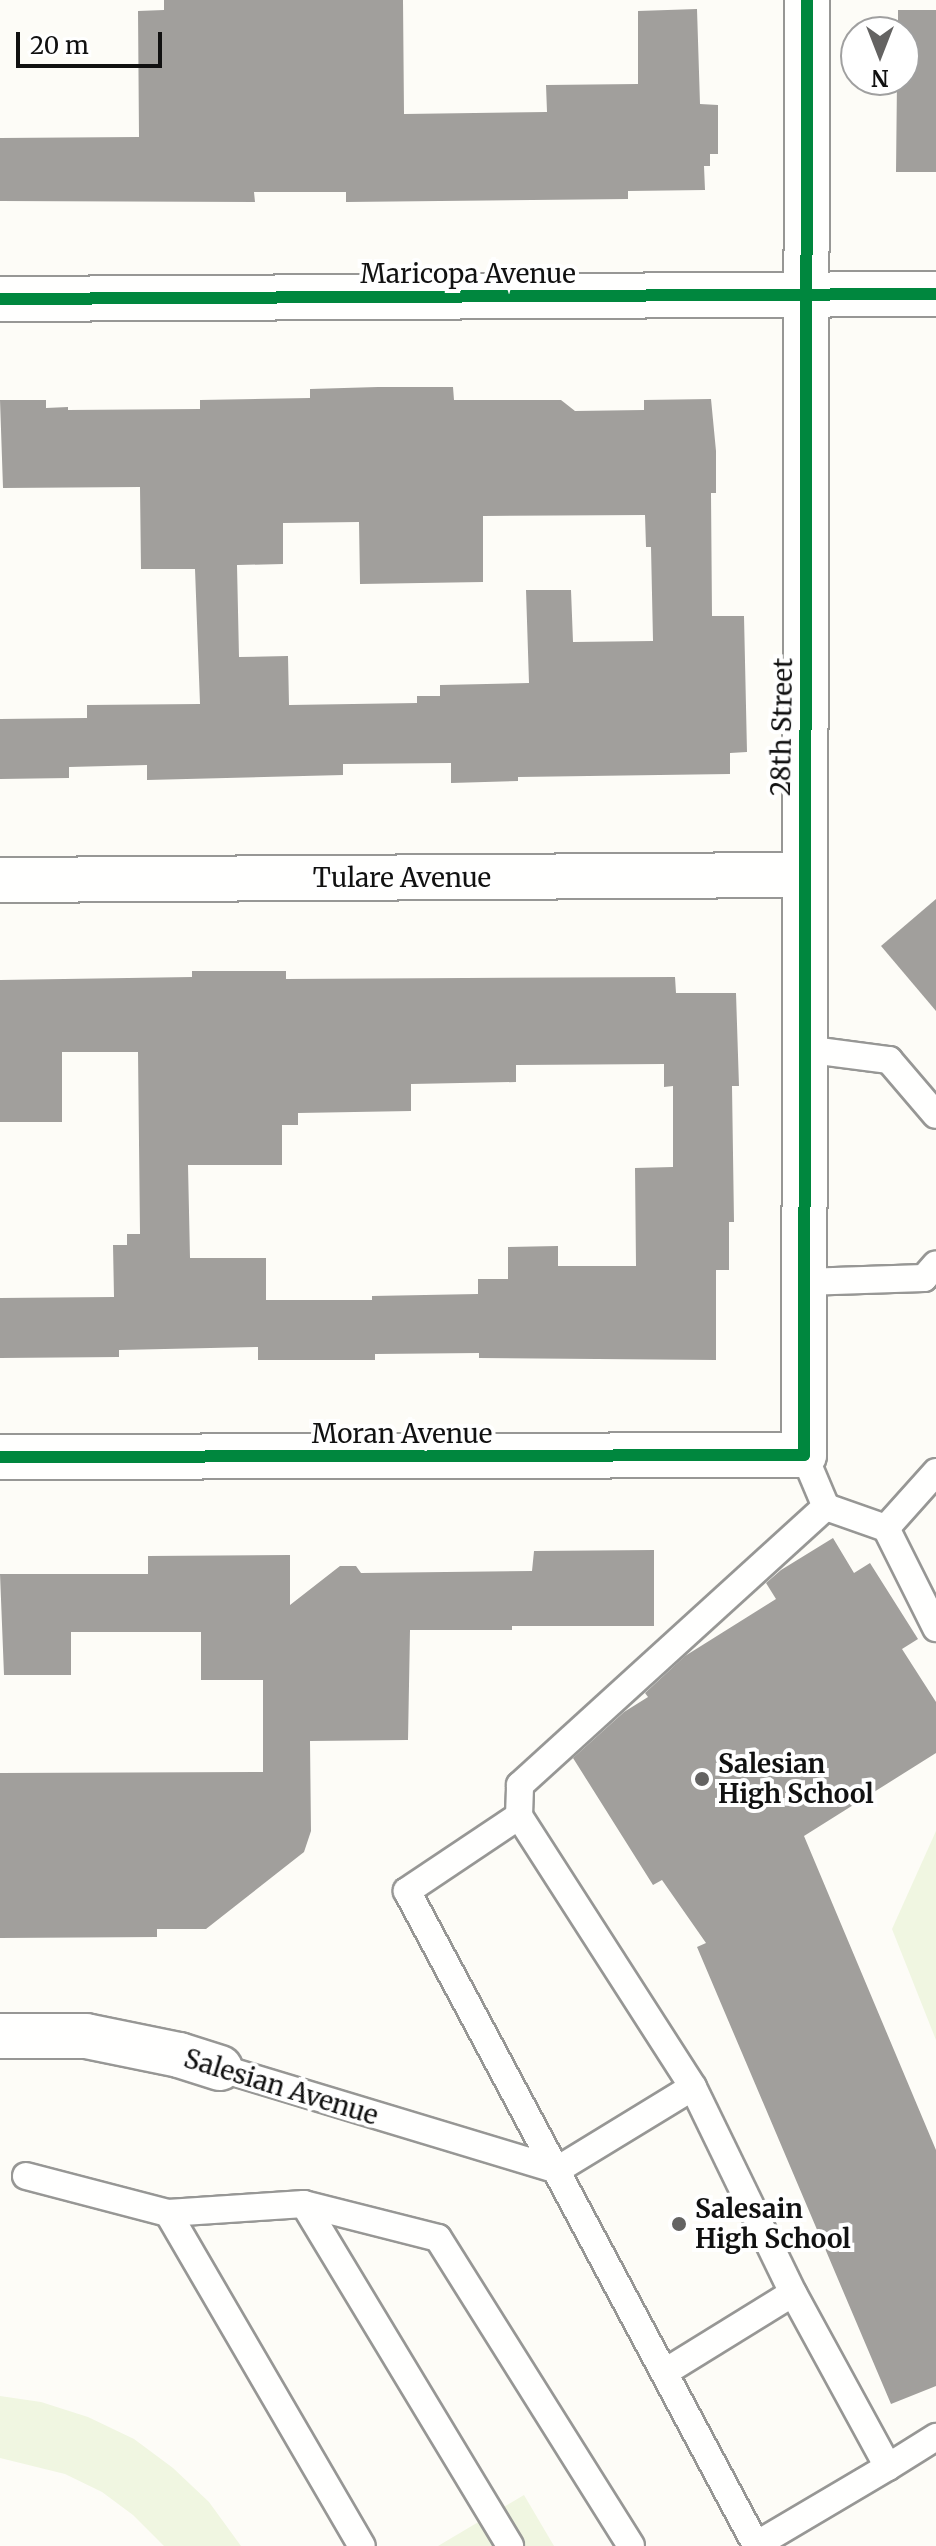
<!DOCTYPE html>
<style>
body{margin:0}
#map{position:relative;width:936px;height:2546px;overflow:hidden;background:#fdfcf7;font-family:Merriweather,serif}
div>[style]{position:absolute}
.pitch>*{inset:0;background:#f0f6e1}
.building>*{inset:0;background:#a19f9c}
.roads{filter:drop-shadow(2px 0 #979795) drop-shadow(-2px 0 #979795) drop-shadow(0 2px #979795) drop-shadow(0 -2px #979795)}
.lane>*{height:26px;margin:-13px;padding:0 13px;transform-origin:13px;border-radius:13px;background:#fffffe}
.street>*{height:44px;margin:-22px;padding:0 22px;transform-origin:22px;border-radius:22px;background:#fffffe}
.cycleway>*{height:12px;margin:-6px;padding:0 6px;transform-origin:6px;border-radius:6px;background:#00873e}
.dots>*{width:22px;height:22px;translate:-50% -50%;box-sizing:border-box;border:4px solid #fff;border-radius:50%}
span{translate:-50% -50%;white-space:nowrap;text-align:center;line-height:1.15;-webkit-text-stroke:8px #fff;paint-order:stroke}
.street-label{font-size:26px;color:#111}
.poi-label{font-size:26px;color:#111;font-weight:700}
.left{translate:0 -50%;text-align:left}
.north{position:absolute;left:840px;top:16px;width:80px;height:80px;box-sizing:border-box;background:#fff;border:2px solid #a0a0a0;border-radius:50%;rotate:180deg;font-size:22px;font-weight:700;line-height:32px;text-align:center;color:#111}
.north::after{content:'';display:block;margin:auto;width:28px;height:36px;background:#646362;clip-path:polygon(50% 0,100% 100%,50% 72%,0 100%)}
.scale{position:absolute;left:16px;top:32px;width:146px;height:36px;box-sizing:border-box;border:4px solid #111;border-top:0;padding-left:10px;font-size:24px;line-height:28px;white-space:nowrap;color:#111;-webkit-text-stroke:6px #fff;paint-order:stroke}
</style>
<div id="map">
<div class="pitch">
<div style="clip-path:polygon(936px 1831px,936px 2040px,892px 1929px)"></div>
<div style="clip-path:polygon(0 2396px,41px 2402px,88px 2417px,134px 2439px,173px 2468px,209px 2502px,241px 2546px,164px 2546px,133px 2515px,102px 2492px,65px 2474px,0 2458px)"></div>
<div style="clip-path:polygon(524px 2495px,554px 2546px,438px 2546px)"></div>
</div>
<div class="building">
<div style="clip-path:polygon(164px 0,403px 0,404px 114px,547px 112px,546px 85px,638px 84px,638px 11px,697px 9px,700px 104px,718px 105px,718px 154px,710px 154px,710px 166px,704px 166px,705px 190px,628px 191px,628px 199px,346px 202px,346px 192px,254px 192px,255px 202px,0 201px,0 138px,139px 137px,138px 11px,164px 10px)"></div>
<div style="clip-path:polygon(898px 10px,936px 10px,936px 172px,896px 172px,897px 80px,904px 80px,904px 32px,898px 32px)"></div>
<div style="clip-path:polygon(evenodd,378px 387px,453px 387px,454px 400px,561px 400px,575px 411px,644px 410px,644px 400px,711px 399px,716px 451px,716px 493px,711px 493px,712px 616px,744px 616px,747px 752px,730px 753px,730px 774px,518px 777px,518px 781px,451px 783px,451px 763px,343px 764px,343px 775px,147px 780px,147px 765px,69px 767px,69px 778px,0 779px,0 719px,87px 718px,87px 705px,200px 704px,195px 569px,141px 569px,140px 487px,3px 488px,0 400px,46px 400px,46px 408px,68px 407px,68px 410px,200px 409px,200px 400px,310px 398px,310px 389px,378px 387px,645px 515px,646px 547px,651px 547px,653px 641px,573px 642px,571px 590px,526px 590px,529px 683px,440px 685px,440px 696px,417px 696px,417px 703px,289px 705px,288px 656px,239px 657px,237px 565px,283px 564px,283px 523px,359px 522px,360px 584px,483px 582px,483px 516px,645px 515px)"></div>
<div style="clip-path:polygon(936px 899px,936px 1011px,881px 946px)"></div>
<div style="clip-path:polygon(evenodd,192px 971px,286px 971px,286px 979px,675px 977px,676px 993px,736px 993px,739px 1086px,732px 1086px,734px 1222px,729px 1222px,729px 1270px,716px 1270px,716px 1360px,479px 1358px,479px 1353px,375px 1354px,375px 1360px,258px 1360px,258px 1347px,119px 1350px,119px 1357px,0 1358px,0 1298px,114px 1297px,113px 1245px,127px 1245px,127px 1234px,140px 1234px,138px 1052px,62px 1052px,62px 1122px,0 1122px,0 980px,192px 977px,192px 971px,664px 1064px,664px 1087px,673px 1086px,673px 1167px,635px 1168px,636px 1266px,558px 1266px,558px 1246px,508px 1247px,508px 1279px,478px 1279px,478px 1294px,372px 1296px,372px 1300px,266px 1300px,266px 1258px,190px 1258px,188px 1165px,282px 1165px,282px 1125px,298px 1125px,298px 1113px,411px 1111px,411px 1084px,516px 1082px,516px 1065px,664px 1064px)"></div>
<div style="clip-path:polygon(833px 1538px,854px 1573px,870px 1563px,918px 1639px,902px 1649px,936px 1702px,936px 1753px,804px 1836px,936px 2150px,936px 2386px,891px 2404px,697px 1947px,706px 1943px,662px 1880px,653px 1885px,573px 1758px,624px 1712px,648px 1697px,645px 1693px,685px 1656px,776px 1599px,766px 1583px,781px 1570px)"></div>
<div style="clip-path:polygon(654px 1550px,654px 1626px,512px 1626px,512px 1630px,410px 1630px,408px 1740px,310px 1741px,311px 1831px,304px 1852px,206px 1929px,157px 1929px,157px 1937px,0 1938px,0 1773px,263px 1772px,263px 1680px,201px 1680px,201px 1632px,71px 1632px,71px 1675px,4px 1675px,0 1574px,148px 1574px,148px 1556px,290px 1555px,290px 1605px,340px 1566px,356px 1566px,361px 1573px,532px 1571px,534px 1551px)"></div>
</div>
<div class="roads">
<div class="lane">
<div style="left:804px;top:1049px;width:86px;rotate:7.4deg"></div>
<div style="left:889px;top:1060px;width:72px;rotate:49.5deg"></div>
<div style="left:804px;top:1282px;width:120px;rotate:-1.9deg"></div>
<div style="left:924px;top:1278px;width:18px;rotate:-49deg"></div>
<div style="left:826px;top:1507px;width:64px;rotate:19.3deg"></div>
<div style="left:886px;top:1528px;width:112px;rotate:63.4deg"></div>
<div style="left:886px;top:1528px;width:75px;rotate:-48.2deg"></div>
<div style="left:519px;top:1816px;width:135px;rotate:146.2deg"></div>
<div style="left:407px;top:1891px;width:741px;rotate:61.91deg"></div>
<div style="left:756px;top:2545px;width:153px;rotate:-30.6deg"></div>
<div style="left:888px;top:2467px;width:198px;rotate:-118.6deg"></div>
<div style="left:793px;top:2293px;width:229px;rotate:-115.9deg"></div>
<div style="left:693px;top:2087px;width:322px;rotate:-122.7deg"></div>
<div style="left:519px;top:1816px;width:31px;rotate:-88deg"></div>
<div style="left:520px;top:1785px;width:413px;rotate:-42.3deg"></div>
<div style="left:826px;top:1507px;width:56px;rotate:-112.9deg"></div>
<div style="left:220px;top:2068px;width:352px;rotate:16.8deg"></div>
<div style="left:557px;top:2170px;width:159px;rotate:-31.4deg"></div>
<div style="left:26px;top:2176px;width:147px;rotate:14.6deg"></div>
<div style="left:168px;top:2213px;width:136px;rotate:-3.8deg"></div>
<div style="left:304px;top:2204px;width:138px;rotate:14.2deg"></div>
<div style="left:438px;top:2238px;width:363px;rotate:57.9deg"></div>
<div style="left:304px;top:2204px;width:399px;rotate:58.9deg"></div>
<div style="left:168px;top:2213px;width:385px;rotate:59.8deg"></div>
<div style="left:665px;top:2372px;width:150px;rotate:-31.7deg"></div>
<div style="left:888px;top:2467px;width:57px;rotate:-32deg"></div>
</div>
<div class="street">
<div style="left:0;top:299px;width:936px;rotate:-0.31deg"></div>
<div style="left:0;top:880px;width:803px;rotate:-0.36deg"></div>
<div style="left:0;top:1457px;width:804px;rotate:-0.14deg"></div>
<div style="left:804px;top:1455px;width:1455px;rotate:-89.88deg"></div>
<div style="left:0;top:2036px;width:86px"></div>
<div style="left:86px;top:2036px;width:95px;rotate:11.5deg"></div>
<div style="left:179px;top:2055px;width:43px;rotate:17.6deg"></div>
</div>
</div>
<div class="cycleway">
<div style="left:0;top:299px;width:936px;rotate:-0.31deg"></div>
<div style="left:0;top:1457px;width:804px;rotate:-0.14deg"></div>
<div style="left:804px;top:1455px;width:1455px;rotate:-89.88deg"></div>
</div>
<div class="dots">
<div style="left:702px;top:1779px;background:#646362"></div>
<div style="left:679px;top:2224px;background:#646362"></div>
</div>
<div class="street-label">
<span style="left:468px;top:274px">Maricopa Avenue</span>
<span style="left:782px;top:727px;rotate:-89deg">28th Street</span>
<span style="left:402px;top:878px">Tulare Avenue</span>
<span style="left:402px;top:1434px">Moran Avenue</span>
<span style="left:281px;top:2087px;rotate:17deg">Salesian Avenue</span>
</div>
<div class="poi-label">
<span class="left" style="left:718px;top:1779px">Salesian<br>High School</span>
<span class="left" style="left:695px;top:2224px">Salesain<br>High School</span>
</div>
<div class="north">N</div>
<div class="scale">20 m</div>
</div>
